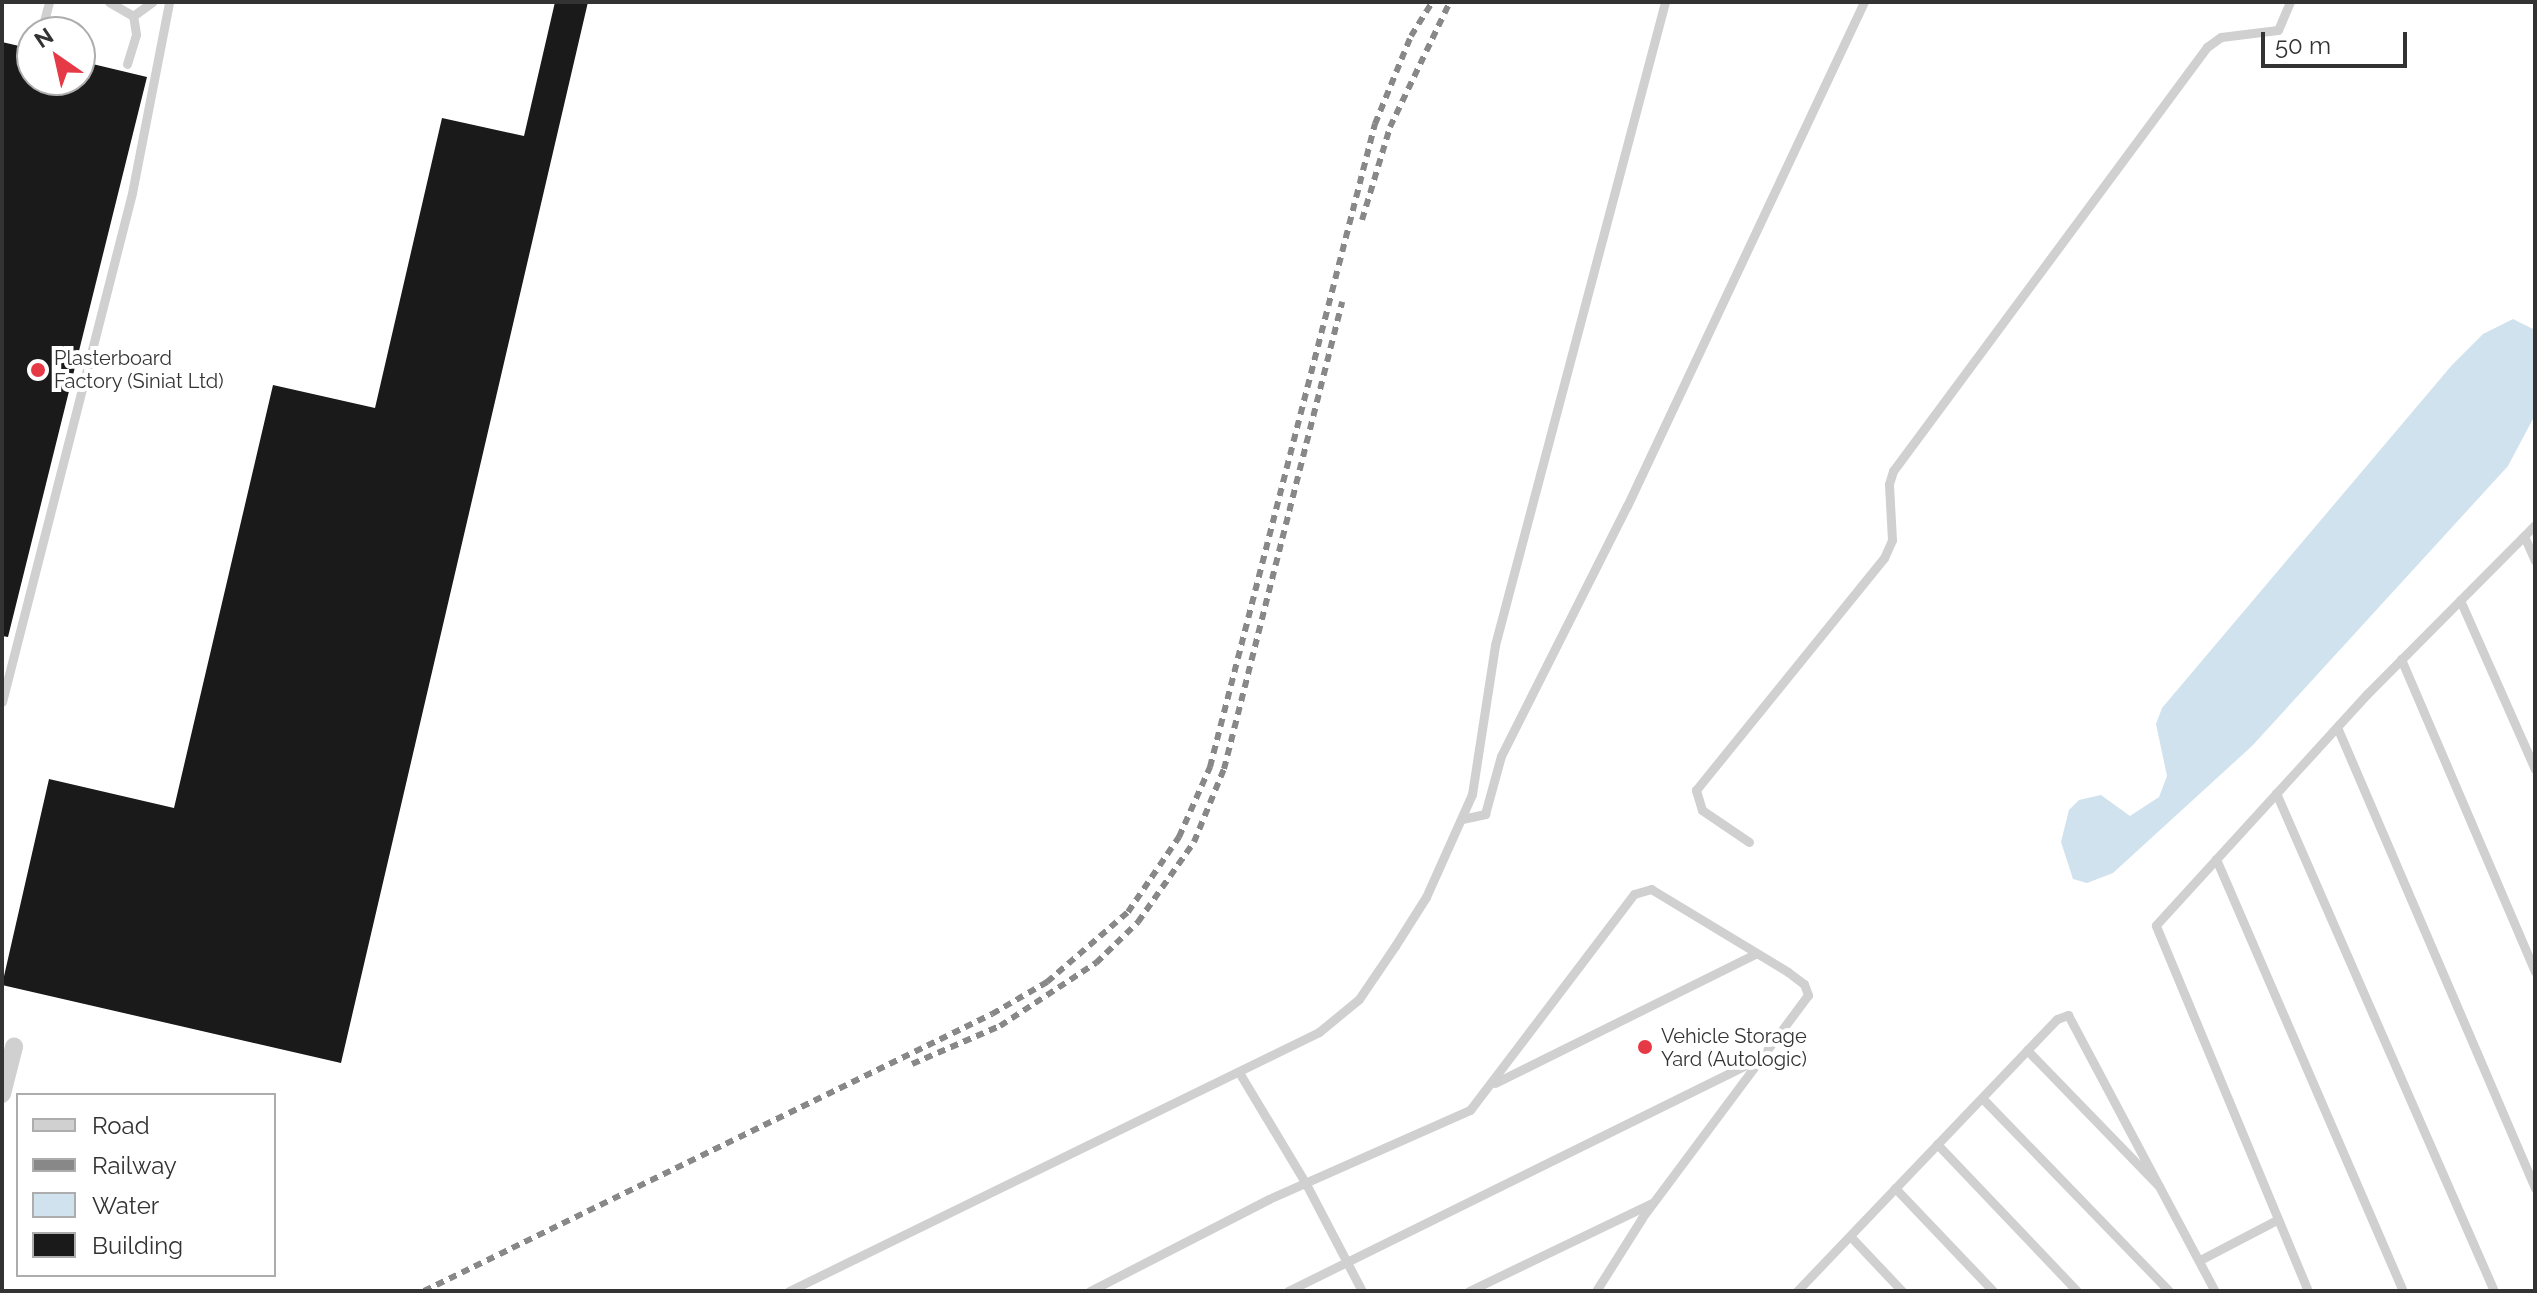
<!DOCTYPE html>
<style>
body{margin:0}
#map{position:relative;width:2537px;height:1293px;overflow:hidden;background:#fff;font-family:Raleway,sans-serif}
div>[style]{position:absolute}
.water>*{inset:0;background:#cfe2ee}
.building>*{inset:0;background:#1a1a1a}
.lane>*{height:9px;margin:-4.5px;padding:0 4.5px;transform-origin:4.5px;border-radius:4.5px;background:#d0d0d0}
.street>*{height:18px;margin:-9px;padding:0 9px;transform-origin:9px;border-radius:9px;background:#d0d0d0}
.rail>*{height:6px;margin-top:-3px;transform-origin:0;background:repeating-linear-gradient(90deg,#888 0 8px,transparent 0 14px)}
.dots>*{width:22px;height:22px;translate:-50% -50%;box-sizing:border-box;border:4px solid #fff;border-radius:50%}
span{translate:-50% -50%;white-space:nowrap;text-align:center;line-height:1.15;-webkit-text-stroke:8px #fff;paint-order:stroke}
.poi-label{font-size:20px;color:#333}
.left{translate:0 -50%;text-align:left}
.frame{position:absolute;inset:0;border:4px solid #333;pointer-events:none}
.legend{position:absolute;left:16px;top:1093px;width:260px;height:184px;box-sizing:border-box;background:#fff;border:2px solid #adadad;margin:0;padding:10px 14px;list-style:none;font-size:24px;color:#333}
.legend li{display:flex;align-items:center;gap:16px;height:40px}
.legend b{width:40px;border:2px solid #adadad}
.north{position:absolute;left:16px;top:16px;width:80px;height:80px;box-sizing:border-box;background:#fff;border:2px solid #adadad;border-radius:50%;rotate:326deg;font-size:22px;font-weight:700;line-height:32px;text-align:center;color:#333}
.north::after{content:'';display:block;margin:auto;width:28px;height:36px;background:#e63946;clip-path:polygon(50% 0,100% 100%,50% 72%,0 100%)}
.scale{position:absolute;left:2261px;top:32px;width:146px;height:36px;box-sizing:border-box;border:4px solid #333;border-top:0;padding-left:10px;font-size:24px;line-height:28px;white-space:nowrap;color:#333;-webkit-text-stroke:6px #fff;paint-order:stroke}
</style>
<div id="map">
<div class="water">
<div style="clip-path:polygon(2513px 319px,2535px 330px,2535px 415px,2508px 466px,2252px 746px,2113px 873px,2087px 883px,2073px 879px,2061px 842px,2069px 810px,2079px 800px,2101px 795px,2130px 816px,2159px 797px,2167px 776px,2156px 724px,2162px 708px,2452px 365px,2483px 334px)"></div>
</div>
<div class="building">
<div style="clip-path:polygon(555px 2px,588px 2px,341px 1063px,2px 985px,49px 779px,174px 808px,273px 385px,375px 408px,442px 118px,524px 136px)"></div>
<div style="clip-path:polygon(2px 42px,32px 49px,32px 80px,80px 80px,80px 61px,147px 77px,8px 637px,2px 636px)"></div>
</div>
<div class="lane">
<div style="left:109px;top:2px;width:28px;rotate:30deg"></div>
<div style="left:41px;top:32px;width:31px;rotate:-75deg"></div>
<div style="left:127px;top:64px;width:31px;rotate:-73deg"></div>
<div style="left:136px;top:34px;width:18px;rotate:-99deg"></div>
<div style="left:133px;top:16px;width:24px;rotate:-36deg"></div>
<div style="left:2524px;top:536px;width:27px;rotate:66deg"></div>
<div style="left:2460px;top:600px;width:185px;rotate:66.1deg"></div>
<div style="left:2401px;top:659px;width:340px;rotate:66.8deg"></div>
<div style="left:2px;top:702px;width:525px;rotate:-75.67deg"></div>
<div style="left:132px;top:193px;width:195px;rotate:-79deg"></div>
<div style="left:2337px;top:727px;width:502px;rotate:66.76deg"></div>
<div style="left:2276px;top:793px;width:544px;rotate:66.36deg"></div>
<div style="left:1462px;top:819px;width:24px;rotate:-12deg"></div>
<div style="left:1485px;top:814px;width:60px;rotate:-74.6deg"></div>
<div style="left:1501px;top:756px;width:280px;rotate:-63.3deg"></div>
<div style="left:1627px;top:506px;width:557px;rotate:-64.82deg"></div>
<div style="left:1749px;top:842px;width:57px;rotate:-145.8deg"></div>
<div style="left:1702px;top:810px;width:21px;rotate:-107deg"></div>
<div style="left:1696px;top:790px;width:299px;rotate:-51deg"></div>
<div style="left:1884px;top:558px;width:20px;rotate:-66deg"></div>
<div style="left:1892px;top:540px;width:56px;rotate:-93.1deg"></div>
<div style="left:1889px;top:484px;width:14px;rotate:-73deg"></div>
<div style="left:1893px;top:471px;width:528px;rotate:-53.48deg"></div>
<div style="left:2207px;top:47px;width:17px;rotate:-36deg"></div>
<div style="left:2221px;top:37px;width:57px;rotate:-7deg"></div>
<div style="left:2278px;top:30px;width:30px;rotate:-67deg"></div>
<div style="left:2216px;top:859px;width:471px;rotate:66.6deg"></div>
<div style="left:2027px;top:1050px;width:190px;rotate:45.9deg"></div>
<div style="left:1240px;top:1074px;width:126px;rotate:59deg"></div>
<div style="left:1305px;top:1182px;width:123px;rotate:62.4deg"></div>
<div style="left:1495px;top:1083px;width:292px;rotate:-26.4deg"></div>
<div style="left:1982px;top:1098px;width:269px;rotate:45.9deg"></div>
<div style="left:1937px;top:1144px;width:203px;rotate:46.4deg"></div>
<div style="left:1895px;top:1188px;width:142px;rotate:46.4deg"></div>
<div style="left:1850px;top:1236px;width:76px;rotate:46.6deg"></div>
<div style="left:2200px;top:1260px;width:87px;rotate:-27.5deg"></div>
<div style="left:789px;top:1291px;width:590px;rotate:-26.04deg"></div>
<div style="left:1319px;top:1032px;width:52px;rotate:-39.5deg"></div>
<div style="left:1359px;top:999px;width:64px;rotate:-55.8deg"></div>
<div style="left:1395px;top:946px;width:58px;rotate:-57.7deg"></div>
<div style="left:1426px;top:897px;width:113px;rotate:-65.9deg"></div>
<div style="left:1472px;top:794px;width:151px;rotate:-81.2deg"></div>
<div style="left:1495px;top:645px;width:665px;rotate:-75.19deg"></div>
<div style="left:1090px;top:1291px;width:201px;rotate:-27.2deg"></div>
<div style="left:1269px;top:1199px;width:220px;rotate:-23.9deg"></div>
<div style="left:1470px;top:1110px;width:271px;rotate:-52.8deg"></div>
<div style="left:1634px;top:894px;width:18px;rotate:-16deg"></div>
<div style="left:1651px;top:889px;width:160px;rotate:31.2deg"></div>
<div style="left:1788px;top:972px;width:20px;rotate:37deg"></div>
<div style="left:1804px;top:984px;width:12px;rotate:70deg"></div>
<div style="left:1808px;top:995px;width:278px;rotate:126.7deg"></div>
<div style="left:1642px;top:1218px;width:86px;rotate:122.2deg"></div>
<div style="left:1288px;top:1291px;width:529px;rotate:-26.27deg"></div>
<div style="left:1469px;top:1291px;width:203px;rotate:-25.7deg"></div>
<div style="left:1797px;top:1291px;width:376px;rotate:-46.3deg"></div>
<div style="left:2057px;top:1019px;width:12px;rotate:-20deg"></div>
<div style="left:2068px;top:1015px;width:313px;rotate:62deg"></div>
<div style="left:2308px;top:1291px;width:396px;rotate:-112.6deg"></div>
<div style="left:2156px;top:925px;width:313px;rotate:-47.6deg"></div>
<div style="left:2367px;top:694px;width:238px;rotate:-45.2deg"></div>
</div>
<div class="street">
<div style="left:2px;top:1094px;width:49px;rotate:-75.7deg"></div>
</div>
<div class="rail">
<div style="left:1362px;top:220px;width:97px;rotate:-73.2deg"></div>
<div style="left:1390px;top:127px;width:139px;rotate:-64.4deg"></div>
<div style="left:912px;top:1064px;width:96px;rotate:-23.4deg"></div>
<div style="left:1000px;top:1026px;width:115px;rotate:-33.3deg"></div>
<div style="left:1096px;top:963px;width:59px;rotate:-44.3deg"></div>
<div style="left:1138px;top:922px;width:98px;rotate:-55deg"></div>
<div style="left:1194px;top:842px;width:79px;rotate:-67.7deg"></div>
<div style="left:1224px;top:769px;width:482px;rotate:-75.8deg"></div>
<div style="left:424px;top:1291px;width:632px;rotate:-26deg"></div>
<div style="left:992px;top:1014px;width:64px;rotate:-30.2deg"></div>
<div style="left:1047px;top:982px;width:107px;rotate:-40.8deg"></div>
<div style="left:1128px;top:912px;width:91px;rotate:-55.8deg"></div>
<div style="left:1179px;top:837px;width:77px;rotate:-66.1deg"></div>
<div style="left:1210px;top:767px;width:664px;rotate:-75.61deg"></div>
<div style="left:1375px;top:124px;width:95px;rotate:-67.8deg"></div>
<div style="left:1411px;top:36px;width:40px;rotate:-58deg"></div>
</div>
<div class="dots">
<div style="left:38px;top:370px;background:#e63946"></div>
<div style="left:1645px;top:1047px;background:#e63946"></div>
</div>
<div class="poi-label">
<span class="left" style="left:54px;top:370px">Plasterboard<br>Factory (Siniat Ltd)</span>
<span class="left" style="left:1661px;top:1048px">Vehicle Storage<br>Yard (Autologic)</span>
</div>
<div class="frame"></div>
<ul class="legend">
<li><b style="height:10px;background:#d0d0d0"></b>Road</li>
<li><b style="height:10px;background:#888"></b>Railway</li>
<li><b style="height:22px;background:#cfe2ee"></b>Water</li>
<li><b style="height:22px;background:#1a1a1a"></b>Building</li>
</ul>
<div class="north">N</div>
<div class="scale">50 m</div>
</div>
